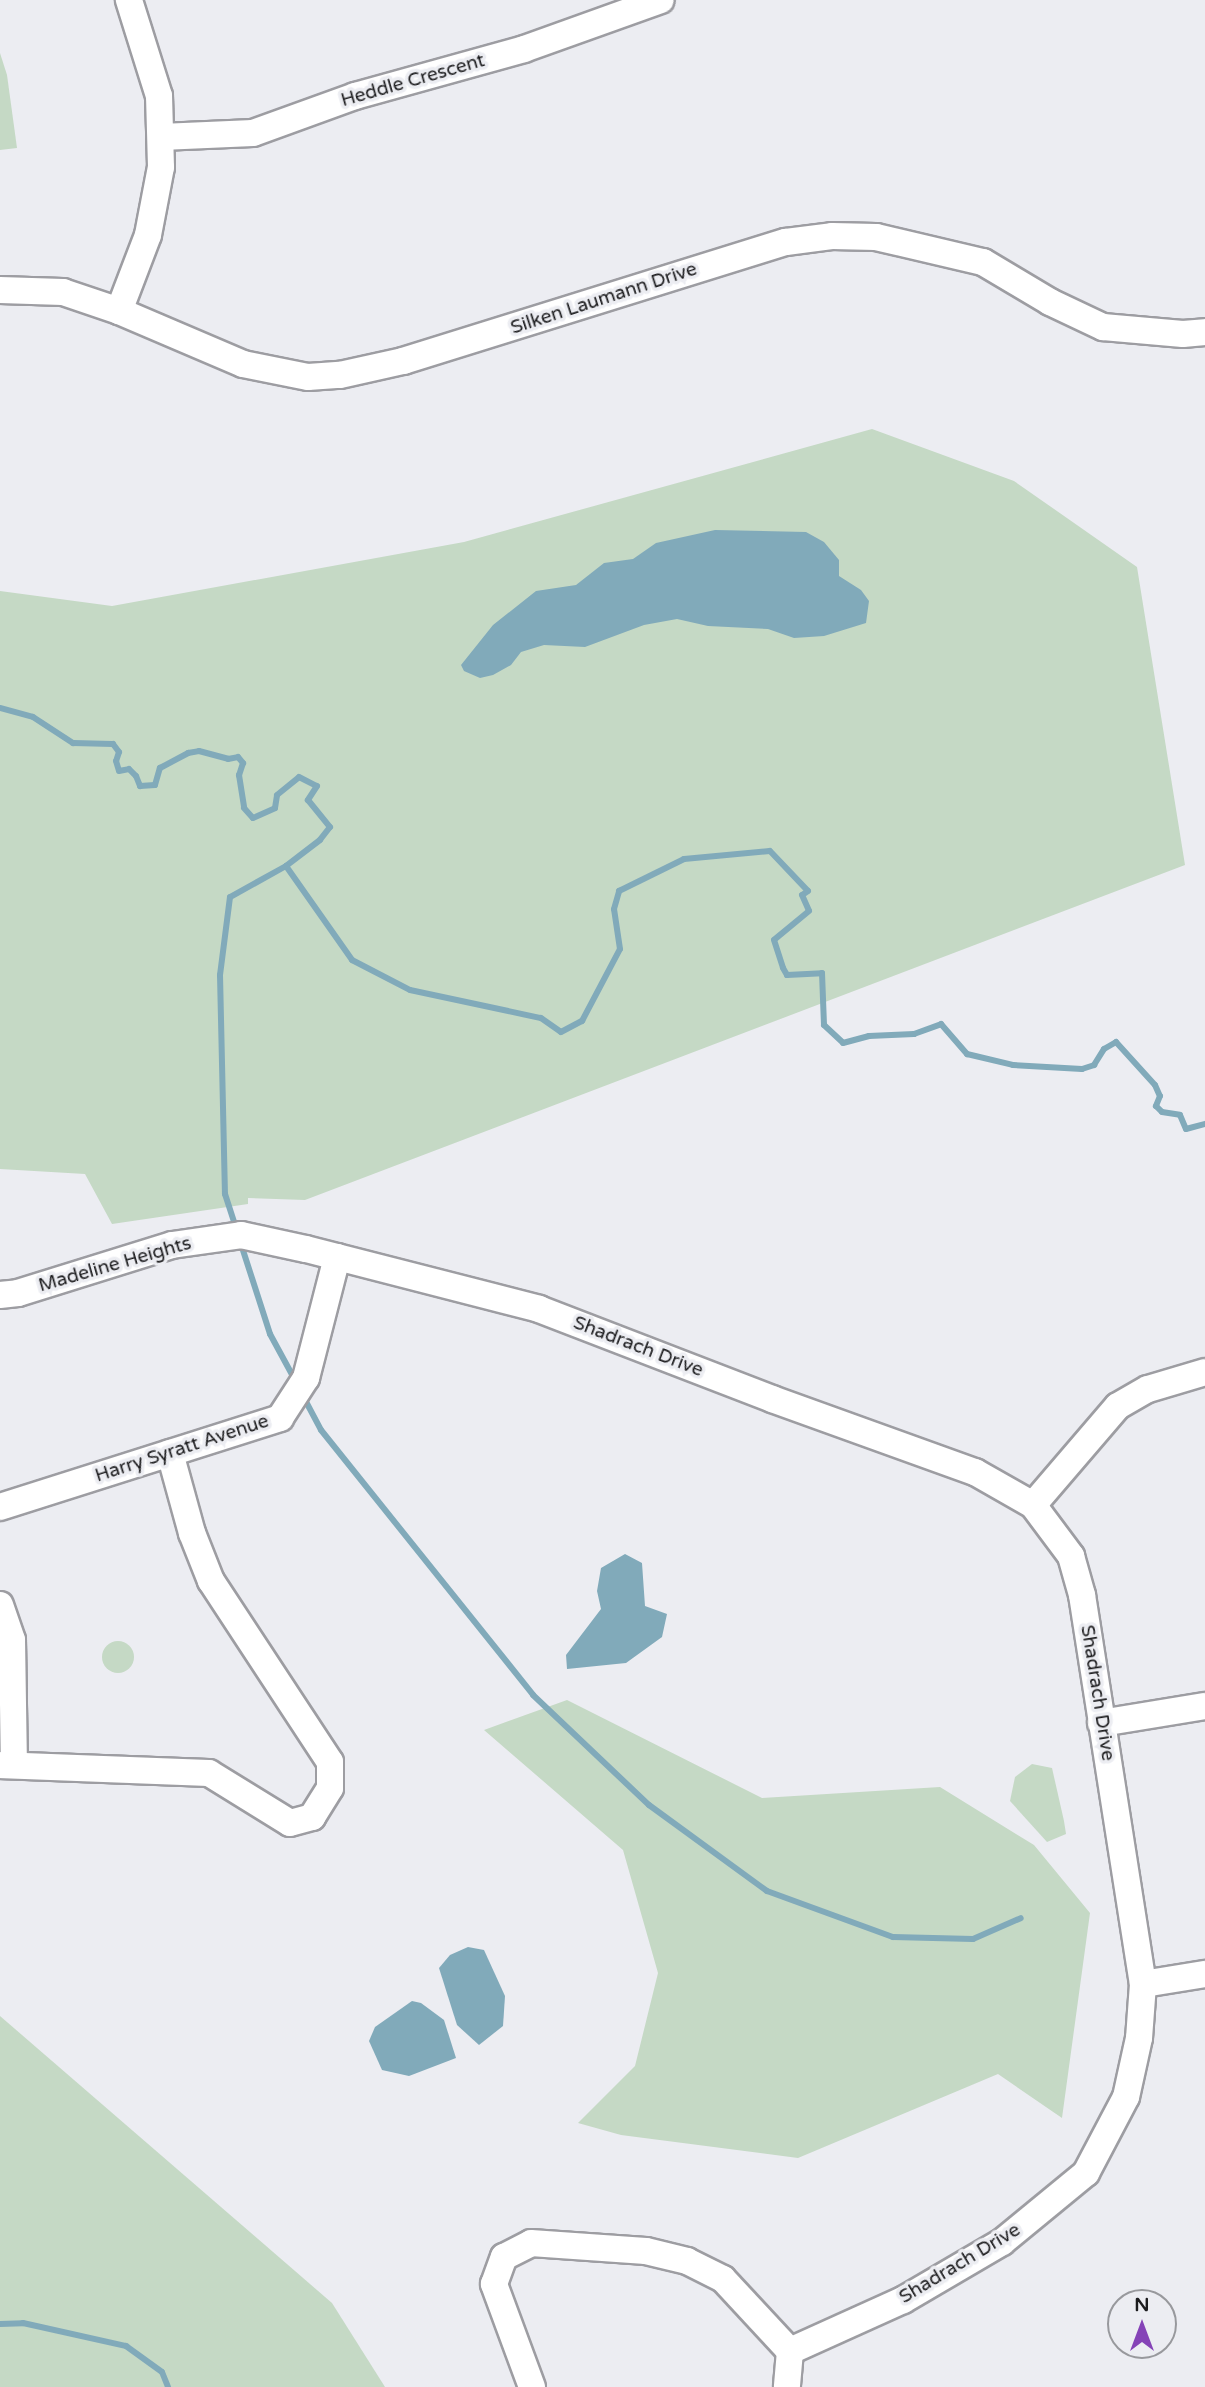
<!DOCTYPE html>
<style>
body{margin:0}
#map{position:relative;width:1205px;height:2387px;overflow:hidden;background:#ecedf2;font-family:"Varela Round",sans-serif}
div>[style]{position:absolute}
.green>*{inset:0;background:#c5d9c5}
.round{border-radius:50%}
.water>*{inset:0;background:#81aaba}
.stream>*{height:6px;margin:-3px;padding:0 3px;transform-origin:3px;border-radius:3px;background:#81aaba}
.roads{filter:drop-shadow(2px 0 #9d9da2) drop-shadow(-2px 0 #9d9da2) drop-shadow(0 2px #9d9da2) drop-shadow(0 -2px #9d9da2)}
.minor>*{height:26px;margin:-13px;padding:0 13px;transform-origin:13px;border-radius:13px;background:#fff}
span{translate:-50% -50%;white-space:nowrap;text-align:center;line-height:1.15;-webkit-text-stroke:7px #ecedf2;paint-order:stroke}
.street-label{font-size:19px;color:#1b1b1d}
.north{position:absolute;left:1107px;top:2289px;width:70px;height:70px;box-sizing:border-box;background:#ecedf2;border:2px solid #98999d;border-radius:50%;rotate:0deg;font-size:19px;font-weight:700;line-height:28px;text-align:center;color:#1b1b1d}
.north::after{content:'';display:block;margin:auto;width:24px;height:32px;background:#8543b7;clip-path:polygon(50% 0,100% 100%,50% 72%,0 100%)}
</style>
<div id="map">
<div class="green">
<div style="clip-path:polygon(0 53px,7px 75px,17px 148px,0 150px)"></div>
<div style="clip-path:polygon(872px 429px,1014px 481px,1137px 567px,1185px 865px,305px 1200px,248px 1198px,248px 1204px,112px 1224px,85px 1174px,0 1169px,0 591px,112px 606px,464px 542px)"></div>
<div class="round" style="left:102px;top:1641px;width:32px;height:32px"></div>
<div style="clip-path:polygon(567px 1700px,762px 1798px,940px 1787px,1034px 1845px,1090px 1913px,1062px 2118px,998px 2074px,798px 2158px,621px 2135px,578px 2123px,635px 2066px,658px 1973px,623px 1850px,484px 1730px)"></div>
<div style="clip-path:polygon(1032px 1764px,1052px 1768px,1064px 1821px,1066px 1834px,1047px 1842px,1010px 1801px,1015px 1777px)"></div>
<div style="clip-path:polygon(0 2016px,332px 2303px,385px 2387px,0 2387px)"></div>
</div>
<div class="water">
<div style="clip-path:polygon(715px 530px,806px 532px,824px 542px,839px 560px,839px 576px,861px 590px,869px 601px,866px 623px,824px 636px,794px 638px,768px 629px,708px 626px,677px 619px,644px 625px,585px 647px,544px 645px,521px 652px,511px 665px,493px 675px,480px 678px,464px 671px,461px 665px,493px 625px,536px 591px,576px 585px,604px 563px,633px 559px,656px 543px)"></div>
<div style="clip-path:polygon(625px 1554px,642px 1563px,645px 1606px,667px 1614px,662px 1637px,626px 1663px,567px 1669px,566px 1655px,601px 1609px,597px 1591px,601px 1568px)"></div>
<div style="clip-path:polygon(468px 1947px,484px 1950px,505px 1996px,503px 2026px,479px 2045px,457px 2025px,439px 1968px,450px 1955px)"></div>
<div style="clip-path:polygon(412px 2001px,421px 2003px,444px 2020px,456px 2058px,409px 2076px,382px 2070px,369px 2041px,375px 2027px)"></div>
</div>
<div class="stream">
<div style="left:0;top:708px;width:34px;rotate:15deg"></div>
<div style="left:33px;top:717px;width:48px;rotate:33deg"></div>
<div style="left:73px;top:743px;width:40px;rotate:1.4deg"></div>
<div style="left:113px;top:744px;width:10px;rotate:53deg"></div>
<div style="left:119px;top:752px;width:9px;rotate:108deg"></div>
<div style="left:116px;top:761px;width:10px;rotate:73deg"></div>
<div style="left:119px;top:771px;width:10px;rotate:-11deg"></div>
<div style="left:129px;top:769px;width:10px;rotate:45deg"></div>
<div style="left:136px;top:776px;width:11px;rotate:68deg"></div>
<div style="left:140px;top:786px;width:15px;rotate:-4deg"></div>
<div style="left:155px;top:785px;width:18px;rotate:-74deg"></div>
<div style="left:160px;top:768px;width:32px;rotate:-28deg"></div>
<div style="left:188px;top:753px;width:11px;rotate:-10deg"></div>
<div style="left:199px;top:751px;width:30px;rotate:15deg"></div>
<div style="left:228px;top:759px;width:10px;rotate:-11deg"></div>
<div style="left:238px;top:757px;width:8px;rotate:50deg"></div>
<div style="left:243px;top:763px;width:13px;rotate:108deg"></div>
<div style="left:239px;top:775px;width:33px;rotate:81deg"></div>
<div style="left:244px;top:808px;width:13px;rotate:48deg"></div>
<div style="left:253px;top:818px;width:24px;rotate:-24deg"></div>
<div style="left:275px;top:808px;width:13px;rotate:-81deg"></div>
<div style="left:277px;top:795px;width:28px;rotate:-39deg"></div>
<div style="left:299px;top:777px;width:20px;rotate:27deg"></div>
<div style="left:317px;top:786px;width:17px;rotate:123deg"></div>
<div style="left:308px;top:800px;width:35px;rotate:51deg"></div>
<div style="left:330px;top:827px;width:16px;rotate:128deg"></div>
<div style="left:320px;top:840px;width:43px;rotate:142.6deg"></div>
<div style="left:286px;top:866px;width:64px;rotate:151deg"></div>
<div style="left:230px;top:897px;width:79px;rotate:97.3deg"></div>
<div style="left:220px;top:975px;width:219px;rotate:88.7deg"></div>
<div style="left:225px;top:1194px;width:39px;rotate:72deg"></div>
<div style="left:286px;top:866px;width:115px;rotate:54.9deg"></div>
<div style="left:352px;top:960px;width:65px;rotate:27.3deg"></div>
<div style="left:410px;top:990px;width:134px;rotate:12.1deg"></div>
<div style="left:541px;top:1018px;width:24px;rotate:35deg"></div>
<div style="left:561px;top:1032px;width:24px;rotate:-28deg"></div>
<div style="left:582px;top:1021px;width:81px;rotate:-62.2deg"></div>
<div style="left:620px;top:949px;width:40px;rotate:-98.5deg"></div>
<div style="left:614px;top:909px;width:19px;rotate:-74deg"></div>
<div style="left:619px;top:891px;width:72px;rotate:-26.2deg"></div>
<div style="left:684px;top:859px;width:86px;rotate:-5.3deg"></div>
<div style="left:770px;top:851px;width:55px;rotate:46.5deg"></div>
<div style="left:808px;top:891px;width:7px;rotate:146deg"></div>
<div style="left:802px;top:895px;width:17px;rotate:66deg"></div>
<div style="left:809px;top:911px;width:45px;rotate:140.4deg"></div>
<div style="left:774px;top:940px;width:29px;rotate:72deg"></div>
<div style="left:783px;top:968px;width:8px;rotate:60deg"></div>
<div style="left:787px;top:975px;width:35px;rotate:-3deg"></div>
<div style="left:822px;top:973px;width:52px;rotate:87.8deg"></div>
<div style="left:824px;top:1025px;width:26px;rotate:43deg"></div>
<div style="left:843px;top:1043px;width:27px;rotate:-15deg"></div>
<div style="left:869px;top:1036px;width:45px;rotate:-2.5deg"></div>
<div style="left:914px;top:1034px;width:29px;rotate:-20deg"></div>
<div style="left:941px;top:1024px;width:40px;rotate:49deg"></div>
<div style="left:967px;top:1054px;width:47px;rotate:13.4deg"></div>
<div style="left:1013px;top:1065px;width:69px;rotate:3.3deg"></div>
<div style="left:1082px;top:1069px;width:13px;rotate:-18deg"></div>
<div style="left:1094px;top:1065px;width:19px;rotate:-58deg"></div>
<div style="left:1104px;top:1049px;width:14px;rotate:-30deg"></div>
<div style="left:1116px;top:1042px;width:58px;rotate:47.8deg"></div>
<div style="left:1155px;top:1085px;width:12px;rotate:66deg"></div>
<div style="left:1160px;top:1096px;width:11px;rotate:112deg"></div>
<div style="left:1156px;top:1106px;width:8px;rotate:45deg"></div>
<div style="left:1162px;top:1112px;width:18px;rotate:9deg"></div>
<div style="left:1180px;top:1115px;width:15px;rotate:67deg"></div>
<div style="left:1186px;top:1129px;width:20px;rotate:-15deg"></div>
<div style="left:240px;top:1241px;width:98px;rotate:72.1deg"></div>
<div style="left:270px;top:1334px;width:52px;rotate:61.5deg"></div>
<div style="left:303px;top:1396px;width:38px;rotate:62deg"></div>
<div style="left:321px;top:1430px;width:339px;rotate:51.3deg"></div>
<div style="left:533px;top:1695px;width:160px;rotate:43.5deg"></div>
<div style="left:649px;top:1805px;width:146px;rotate:36.1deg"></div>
<div style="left:767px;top:1891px;width:134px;rotate:20.1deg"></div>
<div style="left:893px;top:1937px;width:80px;rotate:1.4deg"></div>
<div style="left:973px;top:1939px;width:52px;rotate:-23.6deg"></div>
<div style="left:0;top:2324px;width:23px;rotate:-2deg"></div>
<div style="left:23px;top:2323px;width:106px;rotate:12.6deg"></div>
<div style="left:126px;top:2346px;width:44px;rotate:35.8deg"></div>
<div style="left:162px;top:2372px;width:16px;rotate:68deg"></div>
</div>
<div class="roads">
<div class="minor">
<div style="left:161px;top:137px;width:92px;rotate:-2.5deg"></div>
<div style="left:253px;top:133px;width:109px;rotate:-19.9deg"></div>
<div style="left:355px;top:96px;width:175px;rotate:-15.5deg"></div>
<div style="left:524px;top:49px;width:145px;rotate:-19.7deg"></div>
<div style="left:0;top:290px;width:63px;rotate:1.8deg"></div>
<div style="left:63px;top:292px;width:59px;rotate:18.7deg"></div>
<div style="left:119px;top:311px;width:135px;rotate:23.1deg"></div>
<div style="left:243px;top:364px;width:66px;rotate:11.3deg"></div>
<div style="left:308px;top:377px;width:32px;rotate:-4deg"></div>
<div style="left:340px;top:375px;width:65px;rotate:-12.5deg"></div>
<div style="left:403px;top:361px;width:401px;rotate:-17.3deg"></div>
<div style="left:786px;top:242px;width:46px;rotate:-7.4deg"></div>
<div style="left:832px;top:236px;width:44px;rotate:1.3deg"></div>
<div style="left:876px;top:237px;width:110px;rotate:13.2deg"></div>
<div style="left:983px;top:262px;width:78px;rotate:30.8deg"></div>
<div style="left:1050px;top:302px;width:59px;rotate:25.3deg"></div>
<div style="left:1103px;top:327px;width:80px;rotate:5deg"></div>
<div style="left:1183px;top:334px;width:22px;rotate:-5deg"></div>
<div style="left:119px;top:311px;width:81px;rotate:-69.1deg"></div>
<div style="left:148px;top:235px;width:69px;rotate:-79.2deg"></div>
<div style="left:161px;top:167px;width:71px;rotate:-91.6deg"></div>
<div style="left:159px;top:96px;width:101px;rotate:-107.4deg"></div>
<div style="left:0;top:1295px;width:18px;rotate:-6deg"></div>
<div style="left:18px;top:1293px;width:161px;rotate:-17.3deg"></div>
<div style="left:172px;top:1245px;width:70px;rotate:-8.2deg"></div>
<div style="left:241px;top:1235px;width:66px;rotate:12.2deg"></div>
<div style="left:306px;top:1249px;width:241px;rotate:14.4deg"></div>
<div style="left:539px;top:1309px;width:250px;rotate:21.1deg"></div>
<div style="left:772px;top:1399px;width:216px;rotate:19.8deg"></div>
<div style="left:975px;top:1472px;width:67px;rotate:29.6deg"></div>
<div style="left:1033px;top:1505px;width:64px;rotate:53.3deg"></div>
<div style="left:1071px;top:1556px;width:41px;rotate:74.2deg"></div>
<div style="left:1082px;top:1595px;width:394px;rotate:81.1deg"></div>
<div style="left:1143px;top:1984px;width:54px;rotate:94.2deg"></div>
<div style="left:1139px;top:2038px;width:60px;rotate:102.4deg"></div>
<div style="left:1126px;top:2097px;width:86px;rotate:117.8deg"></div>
<div style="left:1086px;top:2173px;width:109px;rotate:140.6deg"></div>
<div style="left:1002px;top:2242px;width:115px;rotate:149.6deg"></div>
<div style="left:903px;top:2300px;width:124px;rotate:155.7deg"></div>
<div style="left:1033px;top:1505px;width:130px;rotate:-49.4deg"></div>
<div style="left:1118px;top:1406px;width:34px;rotate:-30deg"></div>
<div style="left:1148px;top:1389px;width:59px;rotate:-16.6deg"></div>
<div style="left:0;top:1507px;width:294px;rotate:-17.6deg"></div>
<div style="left:280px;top:1418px;width:48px;rotate:-57deg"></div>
<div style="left:306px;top:1378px;width:125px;rotate:-75.6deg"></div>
<div style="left:0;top:1605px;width:37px;rotate:71deg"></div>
<div style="left:12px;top:1640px;width:125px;rotate:89.1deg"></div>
<div style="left:1101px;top:1723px;width:105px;rotate:-9.3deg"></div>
<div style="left:0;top:1765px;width:209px;rotate:2.2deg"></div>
<div style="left:209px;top:1773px;width:95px;rotate:31.7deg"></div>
<div style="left:290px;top:1823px;width:23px;rotate:-15deg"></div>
<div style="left:312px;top:1817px;width:34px;rotate:-58deg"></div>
<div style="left:330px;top:1788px;width:26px;rotate:-90deg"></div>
<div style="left:330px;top:1762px;width:217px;rotate:-123.3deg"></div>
<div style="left:211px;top:1581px;width:52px;rotate:-111.6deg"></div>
<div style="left:192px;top:1533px;width:83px;rotate:-105.4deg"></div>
<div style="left:1143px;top:1984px;width:63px;rotate:-9.2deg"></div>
<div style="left:532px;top:2387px;width:110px;rotate:-110.3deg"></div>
<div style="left:494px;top:2284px;width:29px;rotate:-70deg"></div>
<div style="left:504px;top:2257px;width:30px;rotate:-27deg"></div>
<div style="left:531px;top:2243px;width:115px;rotate:4deg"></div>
<div style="left:646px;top:2251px;width:42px;rotate:13.7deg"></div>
<div style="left:687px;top:2261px;width:40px;rotate:26.6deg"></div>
<div style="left:723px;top:2279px;width:98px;rotate:47.1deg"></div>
<div style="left:790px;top:2351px;width:36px;rotate:95deg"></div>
</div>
</div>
<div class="street-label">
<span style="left:413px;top:81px;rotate:-16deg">Heddle Crescent</span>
<span style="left:604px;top:299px;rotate:-18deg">Silken Laumann Drive</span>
<span style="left:115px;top:1265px;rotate:-16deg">Madeline Heights</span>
<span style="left:638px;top:1347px;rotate:21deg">Shadrach Drive</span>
<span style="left:182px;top:1449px;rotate:-18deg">Harry Syratt Avenue</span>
<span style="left:1097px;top:1693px;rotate:81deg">Shadrach Drive</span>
<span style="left:960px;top:2264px;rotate:-31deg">Shadrach Drive</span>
</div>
<div class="north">N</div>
</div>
